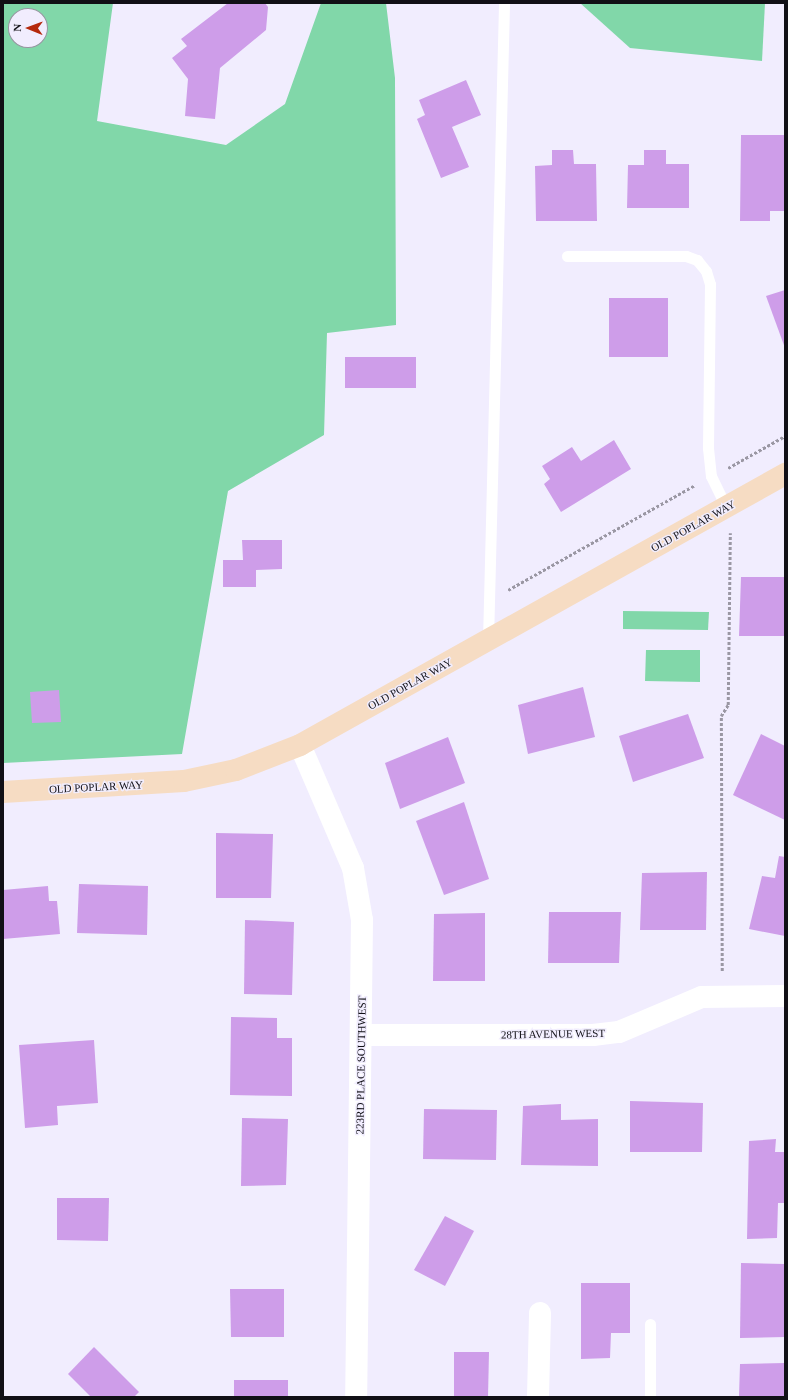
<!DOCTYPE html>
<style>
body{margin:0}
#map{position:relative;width:788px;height:1400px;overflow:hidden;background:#f1edfe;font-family:Georgia,serif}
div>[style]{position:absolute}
.green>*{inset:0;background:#81d7a9}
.building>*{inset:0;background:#ce9de9}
.path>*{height:2.5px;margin-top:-1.25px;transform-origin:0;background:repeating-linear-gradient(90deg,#9a97a3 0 3px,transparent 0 5px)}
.lane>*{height:11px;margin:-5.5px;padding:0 5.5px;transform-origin:5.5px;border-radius:5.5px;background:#fff}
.street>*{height:22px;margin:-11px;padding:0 11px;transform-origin:11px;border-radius:11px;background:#fff}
.secondary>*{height:22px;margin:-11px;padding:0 11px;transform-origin:11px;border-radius:11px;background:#f6dcc3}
span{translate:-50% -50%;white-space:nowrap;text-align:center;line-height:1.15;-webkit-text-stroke:3px #f1edfe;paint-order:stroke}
.street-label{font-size:11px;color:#111016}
.frame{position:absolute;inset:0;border:4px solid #111016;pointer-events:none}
.north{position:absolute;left:8px;top:8px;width:40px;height:40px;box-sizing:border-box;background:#f1edfe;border:1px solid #9795a1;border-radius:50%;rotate:271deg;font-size:11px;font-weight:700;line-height:16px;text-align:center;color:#111016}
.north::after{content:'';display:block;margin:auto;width:14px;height:18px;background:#b5290d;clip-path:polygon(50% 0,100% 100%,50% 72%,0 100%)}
</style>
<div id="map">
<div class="green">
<div style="clip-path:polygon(evenodd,3px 3px,113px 3px,97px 121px,226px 145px,285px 104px,321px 3px,386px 3px,395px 78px,396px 325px,327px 333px,324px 435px,228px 491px,182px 754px,3px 763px,3px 3px,16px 16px,40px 16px,40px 40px,16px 40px,16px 16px)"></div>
<div style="clip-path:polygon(580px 3px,765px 3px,762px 61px,630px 48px)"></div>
<div style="clip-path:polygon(623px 611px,709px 612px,708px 630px,623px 629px)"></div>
<div style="clip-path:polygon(646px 650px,700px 650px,700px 682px,645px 681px)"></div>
</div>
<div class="building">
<div style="clip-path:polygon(228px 3px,265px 3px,268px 7px,266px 30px,220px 68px,215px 119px,185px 116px,188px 79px,172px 58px,187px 46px,181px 39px)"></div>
<div style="clip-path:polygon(466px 80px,481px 115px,452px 127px,469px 167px,441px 178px,417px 119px,425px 115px,419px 100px)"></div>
<div style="clip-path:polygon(741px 135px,785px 135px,785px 211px,770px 211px,770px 221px,740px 221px)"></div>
<div style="clip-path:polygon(552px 150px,573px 150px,574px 164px,596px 164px,597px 221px,536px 221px,535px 166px,552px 165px)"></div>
<div style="clip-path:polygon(644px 150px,666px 150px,666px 164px,689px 164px,689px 208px,627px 208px,628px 165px,644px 165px)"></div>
<div style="clip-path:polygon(785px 290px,785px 348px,766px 296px)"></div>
<div style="clip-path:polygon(609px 298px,668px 298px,668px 357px,609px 357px)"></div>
<div style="clip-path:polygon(345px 357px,416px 357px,416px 388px,345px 388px)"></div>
<div style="clip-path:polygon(614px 440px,631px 469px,561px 512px,544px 484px,550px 479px,542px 466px,572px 447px,581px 461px)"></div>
<div style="clip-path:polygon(242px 540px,282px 540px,282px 569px,256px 570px,256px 587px,223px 587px,223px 560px,243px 560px)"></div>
<div style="clip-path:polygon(741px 577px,785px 577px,785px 636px,739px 636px)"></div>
<div style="clip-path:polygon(583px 687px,595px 737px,528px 754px,518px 705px)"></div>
<div style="clip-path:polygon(59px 690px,61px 722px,32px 723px,30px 692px)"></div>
<div style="clip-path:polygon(688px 714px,704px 758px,633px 782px,619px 736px)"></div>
<div style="clip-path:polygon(761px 734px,785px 746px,785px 820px,733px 795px)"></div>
<div style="clip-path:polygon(448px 737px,465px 783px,400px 809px,385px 763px)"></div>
<div style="clip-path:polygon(464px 802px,489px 879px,444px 895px,416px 821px)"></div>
<div style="clip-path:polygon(216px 833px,273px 834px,271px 898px,216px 898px)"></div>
<div style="clip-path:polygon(779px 856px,785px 857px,785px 936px,749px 929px,762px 876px,775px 878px)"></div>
<div style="clip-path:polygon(707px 872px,706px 930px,640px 930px,642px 873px)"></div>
<div style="clip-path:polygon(79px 884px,148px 886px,147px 935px,77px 933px)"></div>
<div style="clip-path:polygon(48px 886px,49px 901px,57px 901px,60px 934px,3px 939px,3px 890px)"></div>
<div style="clip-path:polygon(549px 912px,621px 912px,619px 963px,548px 963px)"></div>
<div style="clip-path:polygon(485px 913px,485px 981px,433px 981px,434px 914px)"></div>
<div style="clip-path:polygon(245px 920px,294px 922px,292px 995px,244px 994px)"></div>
<div style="clip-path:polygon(231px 1017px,277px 1018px,277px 1038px,292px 1038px,292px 1096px,230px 1095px)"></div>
<div style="clip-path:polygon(94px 1040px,98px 1103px,57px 1106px,58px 1125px,25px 1128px,19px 1045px)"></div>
<div style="clip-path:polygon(630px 1101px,703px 1103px,702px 1152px,630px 1152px)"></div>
<div style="clip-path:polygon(561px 1104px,561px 1120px,598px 1119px,598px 1166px,521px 1165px,523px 1106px)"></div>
<div style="clip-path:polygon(424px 1109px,497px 1110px,496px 1160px,423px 1159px)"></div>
<div style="clip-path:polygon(242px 1118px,288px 1119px,286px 1185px,241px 1186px)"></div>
<div style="clip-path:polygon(776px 1139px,775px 1152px,785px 1152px,785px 1203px,778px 1203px,777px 1238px,747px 1239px,749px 1141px)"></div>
<div style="clip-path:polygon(57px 1198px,109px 1198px,108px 1241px,57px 1240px)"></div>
<div style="clip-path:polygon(445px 1216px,474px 1231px,445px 1286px,414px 1270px)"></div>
<div style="clip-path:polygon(741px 1263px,785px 1264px,785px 1337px,740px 1338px)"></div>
<div style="clip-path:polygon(581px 1283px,630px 1283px,630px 1333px,611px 1333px,610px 1358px,581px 1359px)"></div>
<div style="clip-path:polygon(230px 1289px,284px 1289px,284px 1337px,231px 1337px)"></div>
<div style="clip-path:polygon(94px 1347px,139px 1392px,134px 1397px,91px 1397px,68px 1374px)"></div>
<div style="clip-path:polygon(454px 1352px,489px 1352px,488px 1397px,454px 1397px)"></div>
<div style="clip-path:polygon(785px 1363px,785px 1397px,739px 1397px,740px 1364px)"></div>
<div style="clip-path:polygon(234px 1380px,288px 1380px,288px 1397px,234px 1397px)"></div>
</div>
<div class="path">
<div style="left:728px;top:468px;width:65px;rotate:-29.3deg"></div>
<div style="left:508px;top:590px;width:214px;rotate:-29.3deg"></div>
<div style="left:722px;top:971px;width:255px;rotate:-90.2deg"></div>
<div style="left:721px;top:716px;width:13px;rotate:-58deg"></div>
<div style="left:728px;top:705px;width:172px;rotate:-89.3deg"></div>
</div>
<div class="lane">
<div style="left:567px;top:256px;width:119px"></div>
<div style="left:686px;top:256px;width:12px;rotate:20deg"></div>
<div style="left:697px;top:260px;width:14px;rotate:51deg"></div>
<div style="left:706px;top:271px;width:14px;rotate:73deg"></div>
<div style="left:710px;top:284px;width:164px;rotate:90.7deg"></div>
<div style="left:708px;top:448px;width:28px;rotate:84deg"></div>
<div style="left:711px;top:476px;width:34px;rotate:64deg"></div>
<div style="left:488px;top:641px;width:638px;rotate:-88.56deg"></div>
<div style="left:650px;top:1324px;width:73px;rotate:90deg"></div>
</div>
<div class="street">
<div style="left:300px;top:745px;width:134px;rotate:66.7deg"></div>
<div style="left:353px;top:868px;width:53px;rotate:80.2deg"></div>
<div style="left:362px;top:920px;width:477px;rotate:90.7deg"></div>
<div style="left:361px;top:1035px;width:232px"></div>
<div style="left:593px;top:1035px;width:26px;rotate:-7deg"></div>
<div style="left:619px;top:1032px;width:90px;rotate:-22.9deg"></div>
<div style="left:702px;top:997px;width:83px;rotate:-0.7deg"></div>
<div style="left:538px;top:1397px;width:84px;rotate:-88.6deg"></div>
</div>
<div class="secondary">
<div style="left:3px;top:792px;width:181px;rotate:-3.5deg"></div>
<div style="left:184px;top:781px;width:53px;rotate:-11.9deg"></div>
<div style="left:236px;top:770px;width:69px;rotate:-21.3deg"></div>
<div style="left:300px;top:745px;width:556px;rotate:-29.19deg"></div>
</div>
<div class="street-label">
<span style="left:693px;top:526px;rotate:-29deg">OLD POPLAR WAY</span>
<span style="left:410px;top:684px;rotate:-29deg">OLD POPLAR WAY</span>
<span style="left:96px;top:787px;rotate:-3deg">OLD POPLAR WAY</span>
<span style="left:553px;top:1034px;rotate:-1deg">28TH AVENUE WEST</span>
<span style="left:361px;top:1065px;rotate:-89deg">223RD PLACE SOUTHWEST</span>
</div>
<div class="frame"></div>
<div class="north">N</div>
</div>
